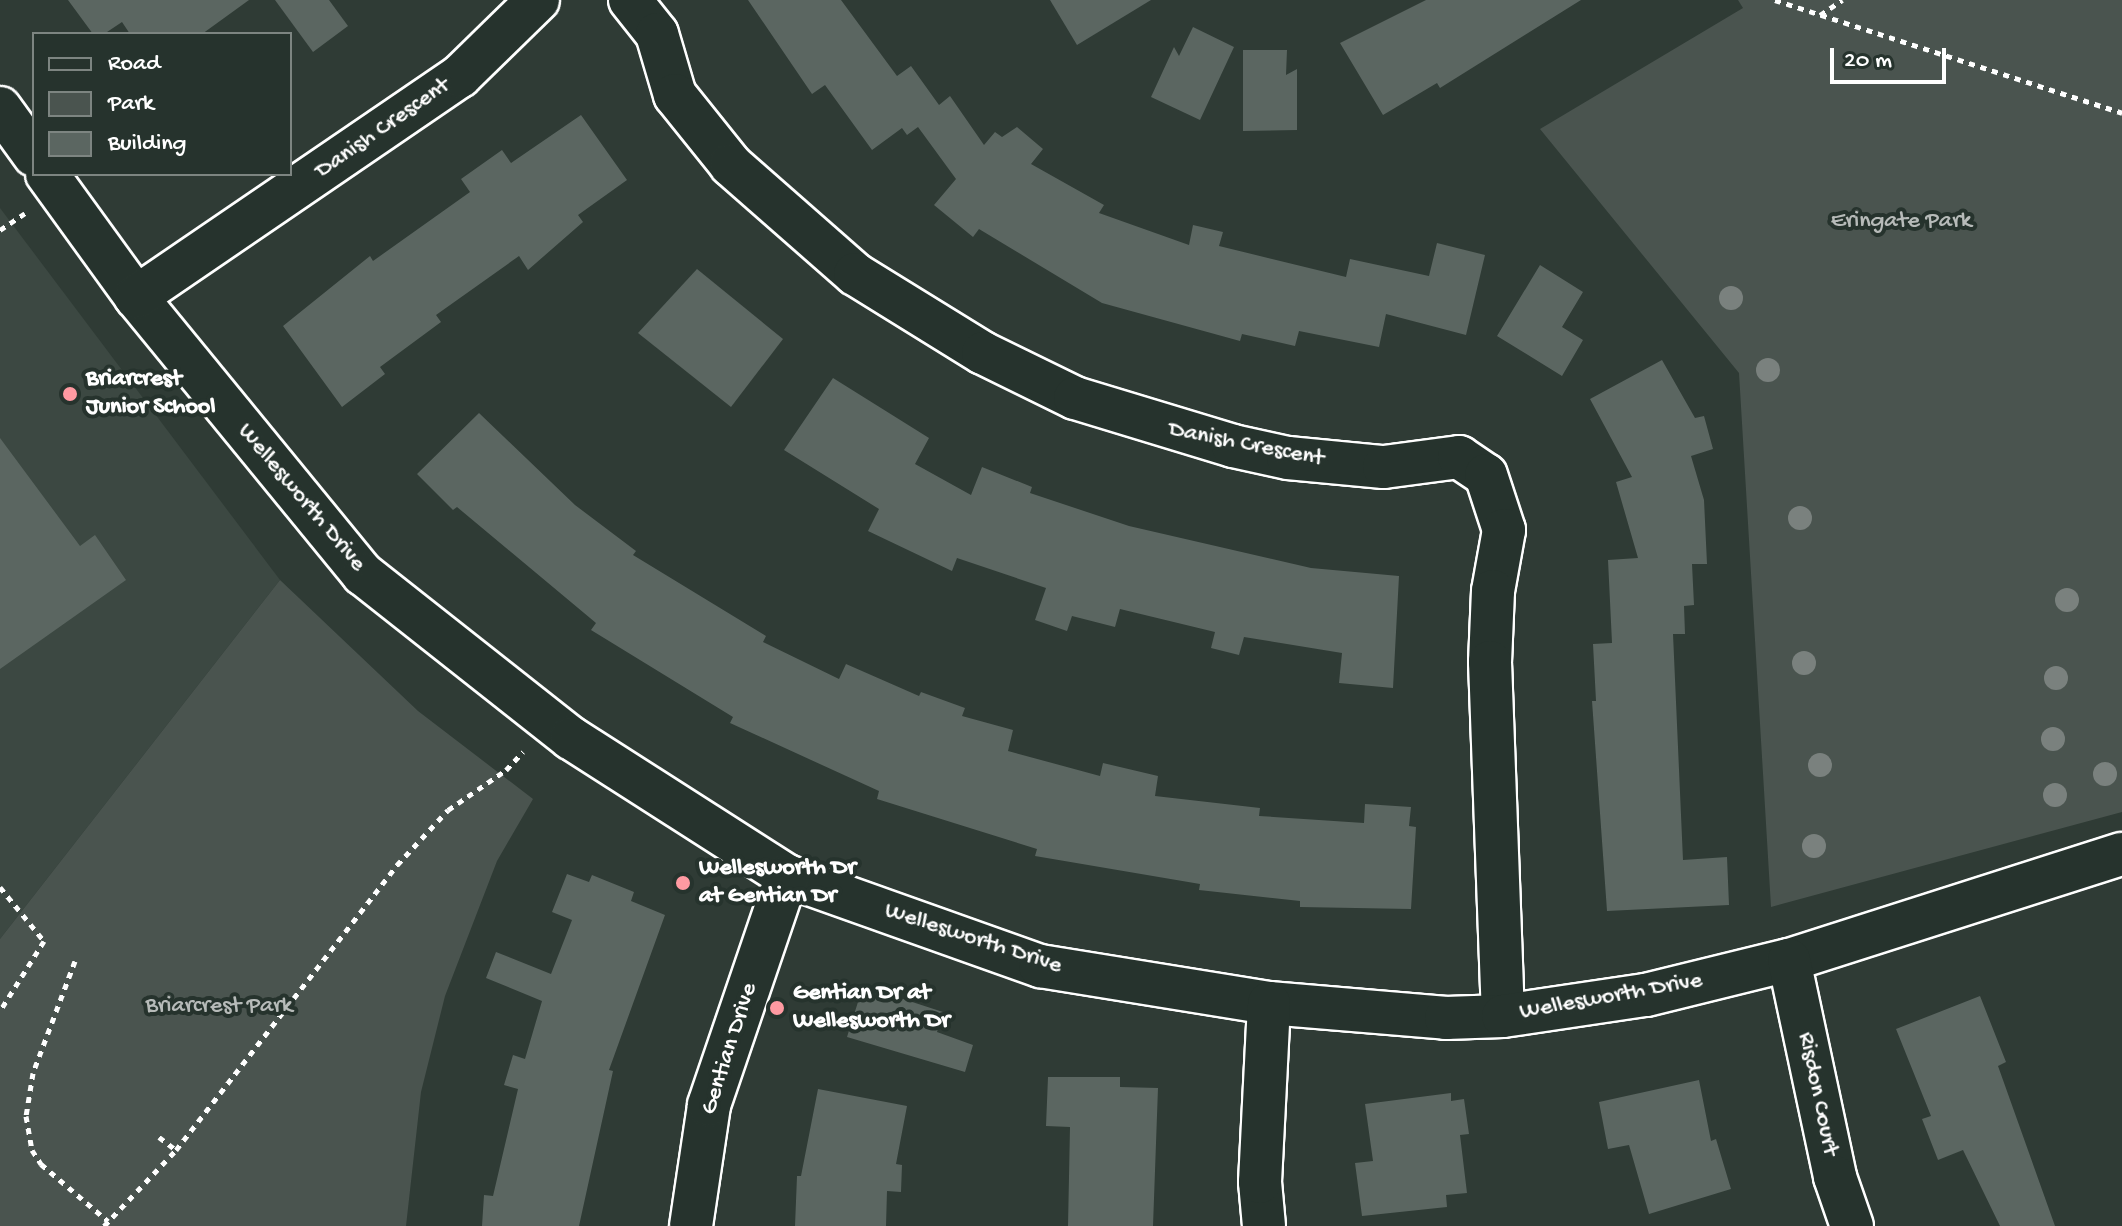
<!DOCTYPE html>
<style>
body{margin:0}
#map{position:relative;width:2122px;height:1226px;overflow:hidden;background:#2f3b35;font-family:"Gochi Hand",sans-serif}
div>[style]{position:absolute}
.built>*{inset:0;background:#3c4842}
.green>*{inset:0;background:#4a544f}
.building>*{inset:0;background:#5b6661}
.path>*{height:5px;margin-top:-2.5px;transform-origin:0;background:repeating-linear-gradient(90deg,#fff 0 6px,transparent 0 12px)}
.roads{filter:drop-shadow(2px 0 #fff) drop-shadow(-2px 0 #fff) drop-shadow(0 2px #fff) drop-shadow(0 -2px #fff)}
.minor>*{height:42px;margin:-21px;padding:0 21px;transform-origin:21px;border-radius:21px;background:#26332d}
.trees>*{width:24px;height:24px;margin:-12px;border-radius:50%;background:#7a817e}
.dots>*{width:22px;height:22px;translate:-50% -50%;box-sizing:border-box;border:4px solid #26332d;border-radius:50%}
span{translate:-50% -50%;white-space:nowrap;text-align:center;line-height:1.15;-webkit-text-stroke:8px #26332d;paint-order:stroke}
.street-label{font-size:24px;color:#fff}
.park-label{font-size:24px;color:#b7bbb9}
.poi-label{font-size:24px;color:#fff;font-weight:700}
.left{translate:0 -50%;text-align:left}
.legend{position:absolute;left:32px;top:32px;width:260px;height:144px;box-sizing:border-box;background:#26332d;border:2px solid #7d8581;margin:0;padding:10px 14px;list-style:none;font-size:24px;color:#fff}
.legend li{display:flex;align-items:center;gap:16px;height:40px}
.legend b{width:40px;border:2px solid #7d8581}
.scale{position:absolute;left:1830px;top:48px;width:116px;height:36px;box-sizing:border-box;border:4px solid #fff;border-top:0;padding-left:10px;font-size:24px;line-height:28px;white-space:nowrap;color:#fff;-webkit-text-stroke:6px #26332d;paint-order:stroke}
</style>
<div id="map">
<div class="built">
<div style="clip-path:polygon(0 208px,280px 580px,0 939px)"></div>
</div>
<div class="green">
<div style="clip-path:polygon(1738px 0,2122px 0,2122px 812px,1771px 907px,1739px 373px,1540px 129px,1743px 8px)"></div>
<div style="clip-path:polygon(280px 580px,418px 711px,533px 799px,497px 861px,445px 996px,421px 1092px,406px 1226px,0 1226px,0 939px)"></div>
</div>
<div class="building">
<div style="clip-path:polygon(68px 0,249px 0,202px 34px,130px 34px,122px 22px,104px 34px,93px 34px)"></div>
<div style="clip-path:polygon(275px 0,329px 0,348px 26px,313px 52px)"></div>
<div style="clip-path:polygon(748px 0,841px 0,897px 76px,911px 66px,939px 105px,950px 96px,984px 145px,995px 132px,1002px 137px,1017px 127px,1043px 149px,1031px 164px,1104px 205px,1099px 213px,1189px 245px,1193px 225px,1223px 232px,1219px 246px,1346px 277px,1350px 259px,1429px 276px,1437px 243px,1485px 255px,1466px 335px,1386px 314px,1379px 347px,1299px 331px,1295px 346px,1242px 334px,1240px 341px,1102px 303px,979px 229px,973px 237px,934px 205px,956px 179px,918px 127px,907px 135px,902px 128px,872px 150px,825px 85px,812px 94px)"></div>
<div style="clip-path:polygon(1050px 0,1151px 0,1077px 45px)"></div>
<div style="clip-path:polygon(1426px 0,1581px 0,1440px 88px,1437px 83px,1383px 115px,1340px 43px)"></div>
<div style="clip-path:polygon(1193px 27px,1234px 47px,1200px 120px,1151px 97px,1174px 47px,1179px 56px)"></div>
<div style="clip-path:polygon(1243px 50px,1287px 50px,1286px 75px,1297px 69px,1297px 130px,1243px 131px)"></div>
<div style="clip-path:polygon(581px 115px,627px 180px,578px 215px,583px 222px,528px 270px,519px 256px,436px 315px,441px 322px,380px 367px,385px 374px,342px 407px,283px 326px,370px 256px,373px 261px,470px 192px,461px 179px,502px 150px,511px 163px)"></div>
<div style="clip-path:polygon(1540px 265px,1583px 292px,1562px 327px,1583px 340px,1562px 376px,1497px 336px)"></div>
<div style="clip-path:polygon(697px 269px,783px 339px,731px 407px,638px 333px)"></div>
<div style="clip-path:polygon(1662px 360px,1695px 418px,1704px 416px,1713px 449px,1691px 456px,1704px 500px,1707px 564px,1692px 564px,1694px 605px,1684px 606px,1685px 634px,1673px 634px,1683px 860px,1727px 857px,1729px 905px,1607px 911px,1592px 701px,1596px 701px,1593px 644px,1612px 643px,1608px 560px,1638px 558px,1616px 482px,1632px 477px,1590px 399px)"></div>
<div style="clip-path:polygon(833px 378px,929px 438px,915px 464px,971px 495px,982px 467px,1032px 487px,1030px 493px,1129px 526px,1311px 568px,1399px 576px,1393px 688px,1339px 683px,1342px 653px,1244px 637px,1239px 655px,1211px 648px,1215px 632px,1120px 609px,1115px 627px,1072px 616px,1067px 631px,1035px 620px,1046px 588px,957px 558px,952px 571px,868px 531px,879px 509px,784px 450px)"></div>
<div style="clip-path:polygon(479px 413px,575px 505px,636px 551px,633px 555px,766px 636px,763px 642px,839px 679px,846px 664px,919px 696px,921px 692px,965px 708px,962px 716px,1013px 730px,1008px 751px,1100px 776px,1103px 763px,1158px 776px,1155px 796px,1260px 808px,1259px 816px,1364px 823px,1365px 804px,1411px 807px,1409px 826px,1416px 827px,1411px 909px,1300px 907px,1300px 901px,1199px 890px,1200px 884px,1035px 856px,1037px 849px,877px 799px,879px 791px,730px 723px,733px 717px,591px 630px,596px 623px,457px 507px,453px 510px,417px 474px)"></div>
<div style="clip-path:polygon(0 438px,80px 546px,95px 535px,126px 580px,0 669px)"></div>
<div style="clip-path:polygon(567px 874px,589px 882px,592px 875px,634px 892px,631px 901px,665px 915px,609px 1070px,613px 1071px,579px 1226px,482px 1226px,484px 1195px,493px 1196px,518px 1089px,504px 1085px,513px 1055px,525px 1059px,542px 1001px,486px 978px,496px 952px,551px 974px,572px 920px,552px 912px)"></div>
<div style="clip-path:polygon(863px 986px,943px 1012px,937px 1032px,973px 1045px,965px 1072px,847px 1037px)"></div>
<div style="clip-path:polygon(1980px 996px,2006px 1062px,1998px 1066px,2055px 1226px,2000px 1226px,1963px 1150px,1938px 1160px,1922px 1119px,1931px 1116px,1896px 1029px)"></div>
<div style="clip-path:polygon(1048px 1077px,1120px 1077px,1120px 1087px,1158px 1088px,1153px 1226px,1068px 1226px,1070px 1127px,1046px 1126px)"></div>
<div style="clip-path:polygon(1699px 1080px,1711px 1141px,1716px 1139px,1731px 1189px,1649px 1214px,1629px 1145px,1608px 1149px,1599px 1102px)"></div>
<div style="clip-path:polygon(818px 1089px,907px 1106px,896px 1164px,902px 1165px,901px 1192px,887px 1191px,886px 1226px,795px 1226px,797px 1176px,801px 1176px)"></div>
<div style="clip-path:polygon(1451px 1093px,1451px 1101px,1464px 1099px,1469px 1134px,1460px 1135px,1467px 1193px,1446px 1195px,1447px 1207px,1362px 1216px,1355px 1163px,1373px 1161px,1365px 1104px)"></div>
</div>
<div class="path">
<div style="left:1775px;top:0;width:365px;rotate:18deg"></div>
<div style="left:1820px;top:15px;width:27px;rotate:-34deg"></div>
<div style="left:0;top:230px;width:30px;rotate:-34deg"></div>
<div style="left:0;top:887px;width:70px;rotate:50.8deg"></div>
<div style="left:44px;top:941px;width:83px;rotate:122.2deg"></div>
<div style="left:75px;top:961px;width:120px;rotate:110.6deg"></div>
<div style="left:33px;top:1073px;width:44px;rotate:99.2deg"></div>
<div style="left:26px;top:1116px;width:35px;rotate:80deg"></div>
<div style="left:32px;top:1150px;width:17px;rotate:57deg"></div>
<div style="left:41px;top:1164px;width:88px;rotate:40.4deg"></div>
<div style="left:159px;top:1137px;width:21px;rotate:37deg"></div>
<div style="left:104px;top:1226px;width:105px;rotate:-46.5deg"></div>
<div style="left:176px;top:1150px;width:361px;rotate:-52.2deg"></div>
<div style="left:397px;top:865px;width:75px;rotate:-47.2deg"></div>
<div style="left:448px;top:810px;width:70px;rotate:-34.6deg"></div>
<div style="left:506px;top:770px;width:25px;rotate:-47deg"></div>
</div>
<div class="roads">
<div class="minor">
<div style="left:630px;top:0;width:43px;rotate:51.5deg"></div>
<div style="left:657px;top:34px;width:64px;rotate:73.6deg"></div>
<div style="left:675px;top:95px;width:90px;rotate:51.3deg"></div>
<div style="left:731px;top:165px;width:165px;rotate:41.3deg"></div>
<div style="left:855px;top:274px;width:150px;rotate:31.7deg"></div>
<div style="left:983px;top:353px;width:102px;rotate:26.1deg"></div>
<div style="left:1075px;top:398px;width:165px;rotate:16.9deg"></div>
<div style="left:1233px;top:446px;width:56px;rotate:12.3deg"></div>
<div style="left:1288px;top:458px;width:96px;rotate:5.4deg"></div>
<div style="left:1384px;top:467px;width:76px;rotate:-7.6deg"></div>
<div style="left:1459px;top:457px;width:32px;rotate:34deg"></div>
<div style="left:1486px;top:475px;width:58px;rotate:71.9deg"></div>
<div style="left:1504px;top:530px;width:62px;rotate:100.2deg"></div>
<div style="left:1493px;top:591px;width:71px;rotate:92.4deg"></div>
<div style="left:1490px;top:662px;width:354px;rotate:87.9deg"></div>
<div style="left:0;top:108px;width:58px;rotate:54.1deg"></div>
<div style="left:47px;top:174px;width:152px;rotate:54.1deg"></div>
<div style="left:136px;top:297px;width:358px;rotate:50.7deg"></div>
<div style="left:363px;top:574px;width:265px;rotate:38.3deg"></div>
<div style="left:571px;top:738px;width:256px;rotate:32.6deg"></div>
<div style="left:787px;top:876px;width:269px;rotate:19.6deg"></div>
<div style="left:1040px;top:966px;width:232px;rotate:9.2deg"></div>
<div style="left:1269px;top:1003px;width:178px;rotate:4.8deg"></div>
<div style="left:1446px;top:1018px;width:57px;rotate:-2deg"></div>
<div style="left:1503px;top:1016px;width:145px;rotate:-8.4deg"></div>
<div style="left:1646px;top:995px;width:147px;rotate:-13.8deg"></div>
<div style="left:1789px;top:960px;width:349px;rotate:-17.7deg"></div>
<div style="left:136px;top:297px;width:392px;rotate:-34.3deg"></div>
<div style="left:460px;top:76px;width:109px;rotate:-44.3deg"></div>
<div style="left:1789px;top:960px;width:222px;rotate:78deg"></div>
<div style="left:1835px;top:1177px;width:52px;rotate:70.9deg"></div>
<div style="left:691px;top:1226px;width:122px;rotate:-81.5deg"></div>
<div style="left:709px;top:1105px;width:242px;rotate:-71.2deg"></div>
<div style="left:1264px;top:1226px;width:44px;rotate:-95.2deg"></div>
<div style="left:1260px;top:1182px;width:179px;rotate:-87.1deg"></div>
</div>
</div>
<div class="trees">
<div style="left:1731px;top:298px"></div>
<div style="left:1768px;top:370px"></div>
<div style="left:1800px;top:518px"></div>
<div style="left:2067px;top:600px"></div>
<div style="left:1804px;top:663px"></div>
<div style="left:2056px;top:678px"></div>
<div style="left:2053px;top:739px"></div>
<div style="left:1820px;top:765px"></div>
<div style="left:2105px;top:774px"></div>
<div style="left:2055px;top:795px"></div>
<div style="left:1814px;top:846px"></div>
</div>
<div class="dots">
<div style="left:70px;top:394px;background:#ff9aa2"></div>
<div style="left:683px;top:883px;background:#ff9aa2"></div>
<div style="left:777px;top:1008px;background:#ff9aa2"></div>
</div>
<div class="street-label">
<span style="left:383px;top:129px;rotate:-35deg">Danish Crescent</span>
<span style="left:1246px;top:445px;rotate:11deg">Danish Crescent</span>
<span style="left:301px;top:498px;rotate:50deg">Wellesworth Drive</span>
<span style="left:973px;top:939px;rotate:18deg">Wellesworth Drive</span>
<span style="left:1611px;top:997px;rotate:-10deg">Wellesworth Drive</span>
<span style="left:730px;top:1049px;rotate:-72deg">Gentian Drive</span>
<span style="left:1817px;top:1094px;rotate:78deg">Risdon Court</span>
</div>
<div class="park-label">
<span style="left:1901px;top:222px">Eringate Park</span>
<span style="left:219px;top:1007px">Briarcrest Park</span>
</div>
<div class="poi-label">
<span class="left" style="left:86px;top:394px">Briarcrest<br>Junior School</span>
<span class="left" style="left:699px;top:883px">Wellesworth Dr<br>at Gentian Dr</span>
<span class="left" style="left:793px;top:1008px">Gentian Dr at<br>Wellesworth Dr</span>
</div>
<ul class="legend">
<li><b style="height:10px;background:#26332d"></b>Road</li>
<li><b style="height:22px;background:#4a544f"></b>Park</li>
<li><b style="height:22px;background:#5b6661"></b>Building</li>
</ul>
<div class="scale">20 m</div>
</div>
